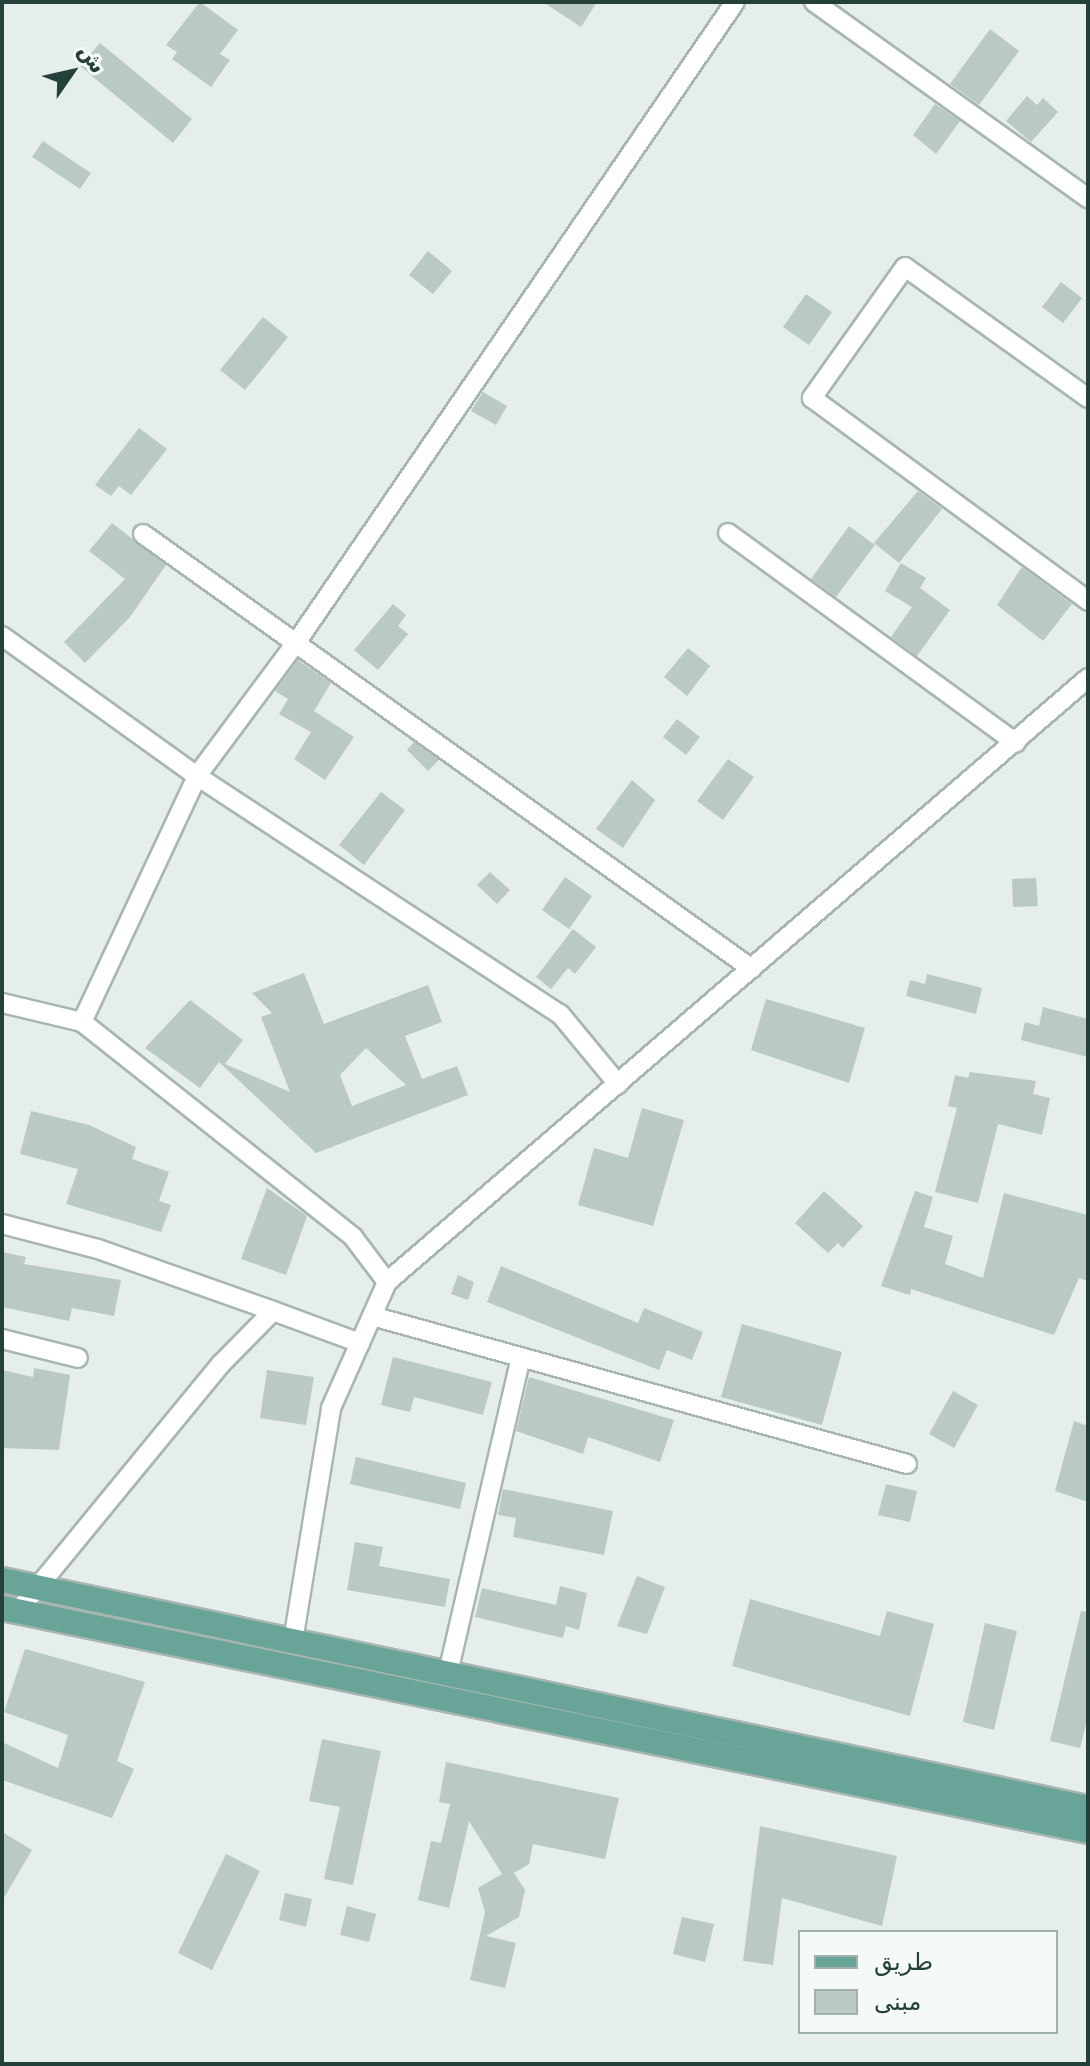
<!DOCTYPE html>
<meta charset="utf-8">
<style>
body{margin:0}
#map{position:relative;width:1090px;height:2066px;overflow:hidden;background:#e5eeea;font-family:"DejaVu Sans","Noto Sans Arabic",sans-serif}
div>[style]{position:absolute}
.building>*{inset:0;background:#bac9c4}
.roads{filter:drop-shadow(2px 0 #a7b6b2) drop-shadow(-2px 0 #a7b6b2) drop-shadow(0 2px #a7b6b2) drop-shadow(0 -2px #a7b6b2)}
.street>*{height:18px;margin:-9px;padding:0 9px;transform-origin:9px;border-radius:9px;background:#fff}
.primary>*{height:24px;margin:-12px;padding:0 12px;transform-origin:12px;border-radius:12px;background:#69a499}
span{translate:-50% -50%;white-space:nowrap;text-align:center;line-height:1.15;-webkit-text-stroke:6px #f5faf8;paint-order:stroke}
.frame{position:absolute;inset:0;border:4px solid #23403b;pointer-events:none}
.legend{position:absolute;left:798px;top:1930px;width:260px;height:104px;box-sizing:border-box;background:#f5faf8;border:2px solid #a1b0ac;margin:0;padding:10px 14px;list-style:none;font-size:24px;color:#23403b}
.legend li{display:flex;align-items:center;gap:16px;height:40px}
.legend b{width:40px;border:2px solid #a1b0ac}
.north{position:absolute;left:32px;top:32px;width:80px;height:80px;-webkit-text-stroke:6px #f5faf8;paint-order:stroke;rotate:56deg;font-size:22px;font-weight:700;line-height:32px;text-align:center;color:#23403b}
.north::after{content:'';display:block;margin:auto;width:28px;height:36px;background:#23403b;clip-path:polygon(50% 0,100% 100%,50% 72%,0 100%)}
</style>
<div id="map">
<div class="building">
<div style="clip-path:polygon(200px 2px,238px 30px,220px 54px,230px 60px,211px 87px,172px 59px,177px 52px,166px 45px)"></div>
<div style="clip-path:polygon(543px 2px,597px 2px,581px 27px)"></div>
<div style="clip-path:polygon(990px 29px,1019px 51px,979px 105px,950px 84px)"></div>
<div style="clip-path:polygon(100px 43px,192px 119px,173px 143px,80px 66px)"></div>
<div style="clip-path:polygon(1027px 96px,1037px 105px,1043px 98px,1058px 112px,1031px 142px,1006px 121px)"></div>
<div style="clip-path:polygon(935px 104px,960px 121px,936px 154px,913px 135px)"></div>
<div style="clip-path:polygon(43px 141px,91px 173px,80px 189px,32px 157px)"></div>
<div style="clip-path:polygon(428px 251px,452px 271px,433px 294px,409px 275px)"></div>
<div style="clip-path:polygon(1061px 282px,1082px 298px,1063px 323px,1042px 307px)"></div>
<div style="clip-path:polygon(806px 294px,832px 312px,809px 345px,783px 327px)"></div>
<div style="clip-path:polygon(263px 317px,288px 337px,245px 390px,220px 370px)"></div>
<div style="clip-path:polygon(483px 392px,507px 406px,496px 425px,471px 411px)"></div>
<div style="clip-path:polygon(139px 428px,167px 449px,131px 495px,119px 486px,111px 496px,95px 485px)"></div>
<div style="clip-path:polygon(918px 491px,942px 509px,899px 563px,874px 543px)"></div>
<div style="clip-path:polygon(112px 523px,166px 565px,130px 617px,85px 663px,64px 642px,125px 579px,89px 551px)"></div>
<div style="clip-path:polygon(849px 526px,875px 545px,836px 597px,811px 579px)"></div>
<div style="clip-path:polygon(901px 563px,926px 578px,920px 588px,950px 610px,917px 656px,891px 637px,912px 607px,885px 591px)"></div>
<div style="clip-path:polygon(1022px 567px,1072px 604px,1043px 641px,997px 605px)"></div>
<div style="clip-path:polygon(393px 604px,406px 615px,398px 626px,408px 634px,378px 670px,354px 650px)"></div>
<div style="clip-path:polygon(688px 648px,710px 666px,687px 696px,664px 677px)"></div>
<div style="clip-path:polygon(298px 660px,331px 683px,314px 711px,354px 737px,325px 780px,294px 759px,311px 732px,279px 714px,288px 699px,275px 691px)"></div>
<div style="clip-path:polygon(677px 719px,700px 737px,686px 755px,663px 737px)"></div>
<div style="clip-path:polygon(414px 742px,439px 760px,428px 771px,407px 750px)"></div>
<div style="clip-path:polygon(728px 759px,754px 777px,723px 820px,697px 801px)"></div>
<div style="clip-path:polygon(632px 780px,655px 800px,623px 848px,596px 829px)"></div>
<div style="clip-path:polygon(381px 792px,405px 810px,364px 865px,339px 845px)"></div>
<div style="clip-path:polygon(490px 872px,510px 890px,497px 904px,477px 885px)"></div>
<div style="clip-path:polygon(565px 877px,592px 896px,569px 929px,542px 910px)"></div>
<div style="clip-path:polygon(1036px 878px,1038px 906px,1013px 907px,1012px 879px)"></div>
<div style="clip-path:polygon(573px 929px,596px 947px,575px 974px,568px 968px,551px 989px,536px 977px)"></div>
<div style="clip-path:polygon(evenodd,304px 973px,324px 1024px,428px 985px,442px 1022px,405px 1036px,422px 1079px,457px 1066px,468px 1095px,316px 1153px,219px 1062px,200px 1088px,145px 1048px,190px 1000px,243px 1040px,225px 1064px,290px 1092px,261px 1017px,272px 1013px,252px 993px,304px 973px,366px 1048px,406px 1085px,352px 1106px,340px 1075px,366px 1048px)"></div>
<div style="clip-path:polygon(927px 974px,982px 988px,976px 1014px,906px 996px,910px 980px,925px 984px)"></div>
<div style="clip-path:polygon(766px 999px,865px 1028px,849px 1083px,751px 1050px)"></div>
<div style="clip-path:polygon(1043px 1007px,1088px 1019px,1088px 1057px,1021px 1040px,1025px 1022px,1039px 1026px)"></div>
<div style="clip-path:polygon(970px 1072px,1036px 1081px,1033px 1094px,1050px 1098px,1042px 1135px,998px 1124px,978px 1203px,935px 1192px,957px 1108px,948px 1106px,955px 1075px,968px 1078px)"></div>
<div style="clip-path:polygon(642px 1108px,684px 1120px,653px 1226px,578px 1205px,594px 1148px,628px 1158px)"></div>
<div style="clip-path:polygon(31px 1111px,89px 1125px,136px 1147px,132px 1159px,169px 1172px,159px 1201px,171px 1205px,161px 1232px,66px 1204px,78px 1169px,20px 1154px)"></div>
<div style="clip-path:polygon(267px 1188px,307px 1216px,286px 1275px,241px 1259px)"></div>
<div style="clip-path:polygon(824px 1191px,863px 1226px,843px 1248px,838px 1243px,828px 1253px,795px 1223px)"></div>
<div style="clip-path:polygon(915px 1191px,933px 1197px,924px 1227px,953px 1236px,945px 1264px,983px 1278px,1004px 1193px,1088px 1215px,1088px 1281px,1079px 1278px,1054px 1335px,911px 1289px,910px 1295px,881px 1286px)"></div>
<div style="clip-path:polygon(2px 1252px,26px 1257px,24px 1264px,121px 1280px,114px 1316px,72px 1308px,69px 1321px,2px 1307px)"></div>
<div style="clip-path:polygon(501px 1266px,638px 1323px,644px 1308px,703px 1332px,692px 1360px,667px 1350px,659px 1370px,487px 1302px)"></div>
<div style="clip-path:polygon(458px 1275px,474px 1282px,468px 1300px,451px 1294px)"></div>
<div style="clip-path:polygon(742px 1324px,842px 1352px,822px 1425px,721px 1397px)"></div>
<div style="clip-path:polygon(393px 1357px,492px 1382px,483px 1415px,414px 1397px,410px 1412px,381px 1405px)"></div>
<div style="clip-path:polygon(34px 1368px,70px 1375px,59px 1450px,2px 1448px,2px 1370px,33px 1377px)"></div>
<div style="clip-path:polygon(267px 1370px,314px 1377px,306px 1425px,260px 1418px)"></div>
<div style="clip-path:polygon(529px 1377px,674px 1420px,660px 1462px,588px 1437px,583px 1454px,516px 1431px)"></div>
<div style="clip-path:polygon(953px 1391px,978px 1405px,954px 1448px,929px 1434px)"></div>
<div style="clip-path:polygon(1074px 1421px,1088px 1426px,1088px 1502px,1055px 1491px)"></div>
<div style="clip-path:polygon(356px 1457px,466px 1483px,460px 1509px,350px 1484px)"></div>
<div style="clip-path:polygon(886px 1484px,917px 1491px,910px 1522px,878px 1515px)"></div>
<div style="clip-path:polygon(503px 1489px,613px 1511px,604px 1555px,513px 1537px,516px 1518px,498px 1515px)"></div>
<div style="clip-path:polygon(355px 1542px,383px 1547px,379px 1566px,450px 1579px,445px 1607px,347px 1590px)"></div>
<div style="clip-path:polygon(637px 1576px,665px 1587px,647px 1634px,617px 1626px)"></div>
<div style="clip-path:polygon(560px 1586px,587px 1593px,579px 1630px,566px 1626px,563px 1638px,475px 1617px,482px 1588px,556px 1605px)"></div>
<div style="clip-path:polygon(750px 1599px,880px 1636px,887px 1611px,934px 1624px,910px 1716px,732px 1666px)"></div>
<div style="clip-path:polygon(1081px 1611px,1088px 1612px,1088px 1716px,1080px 1748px,1050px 1741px)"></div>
<div style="clip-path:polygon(985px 1623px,1017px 1631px,994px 1730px,963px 1722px)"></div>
<div style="clip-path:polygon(25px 1649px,145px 1682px,117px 1761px,134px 1769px,112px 1818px,2px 1780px,2px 1742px,58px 1768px,68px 1735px,4px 1712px)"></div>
<div style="clip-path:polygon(322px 1739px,381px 1751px,353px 1885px,324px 1879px,340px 1807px,309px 1801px)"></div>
<div style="clip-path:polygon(446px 1762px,619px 1798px,605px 1859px,533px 1844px,529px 1864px,514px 1873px,525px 1890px,519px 1917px,486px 1936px,516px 1943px,505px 1988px,470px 1980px,485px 1912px,478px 1888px,502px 1874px,469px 1821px,449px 1908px,418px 1900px,431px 1841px,441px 1843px,450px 1804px,439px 1802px)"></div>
<div style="clip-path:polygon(760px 1826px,897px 1856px,882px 1926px,782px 1898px,773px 1965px,743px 1961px)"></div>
<div style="clip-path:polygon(2px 1832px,32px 1850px,2px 1901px)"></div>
<div style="clip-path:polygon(226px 1854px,260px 1871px,212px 1970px,178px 1953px)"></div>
<div style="clip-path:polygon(285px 1893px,312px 1899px,306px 1927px,279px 1920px)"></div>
<div style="clip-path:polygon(347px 1906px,376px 1914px,369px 1942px,340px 1935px)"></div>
<div style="clip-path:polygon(682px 1917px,714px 1924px,705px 1962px,673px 1954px)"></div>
</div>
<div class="roads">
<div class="street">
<div style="left:814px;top:2px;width:337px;rotate:35.6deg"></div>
<div style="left:1088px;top:398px;width:225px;rotate:-144.4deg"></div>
<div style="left:905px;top:267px;width:161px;rotate:125.4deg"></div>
<div style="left:812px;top:398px;width:343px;rotate:36.3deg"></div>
<div style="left:728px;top:533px;width:356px;rotate:36.1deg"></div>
<div style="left:143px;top:534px;width:748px;rotate:35.54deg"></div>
<div style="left:2px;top:636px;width:240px;rotate:35.7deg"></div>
<div style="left:197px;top:776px;width:434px;rotate:33.3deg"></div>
<div style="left:560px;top:1014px;width:91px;rotate:50.4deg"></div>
<div style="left:2px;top:1003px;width:82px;rotate:13.4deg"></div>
<div style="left:82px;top:1022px;width:272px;rotate:-64.9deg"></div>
<div style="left:197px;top:776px;width:169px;rotate:-53.4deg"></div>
<div style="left:298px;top:640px;width:773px;rotate:-55.59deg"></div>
<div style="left:82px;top:1022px;width:346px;rotate:38.4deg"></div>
<div style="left:353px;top:1237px;width:56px;rotate:52.9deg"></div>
<div style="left:2px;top:1224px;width:99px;rotate:14.6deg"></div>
<div style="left:98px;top:1249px;width:186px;rotate:19.5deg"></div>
<div style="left:372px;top:1316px;width:555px;rotate:15.46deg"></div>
<div style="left:2px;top:1339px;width:78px;rotate:14deg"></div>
<div style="left:18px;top:1611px;width:320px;rotate:-50.6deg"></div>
<div style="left:221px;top:1364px;width:74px;rotate:-45.5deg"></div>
<div style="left:273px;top:1311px;width:93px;rotate:20.2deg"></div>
<div style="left:293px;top:1641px;width:236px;rotate:-80.7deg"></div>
<div style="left:331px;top:1408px;width:138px;rotate:-66deg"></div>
<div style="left:387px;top:1282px;width:925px;rotate:-40.75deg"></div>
<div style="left:448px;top:1673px;width:324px;rotate:-77deg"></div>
</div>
<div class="primary">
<div style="left:2px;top:1580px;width:1110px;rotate:11.86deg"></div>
<div style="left:2px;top:1608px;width:1109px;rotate:11.6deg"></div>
</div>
</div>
<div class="frame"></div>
<ul class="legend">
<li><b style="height:10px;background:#69a499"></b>طريق</li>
<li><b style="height:22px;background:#bac9c4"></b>مبنى</li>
</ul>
<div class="north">ش</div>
</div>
